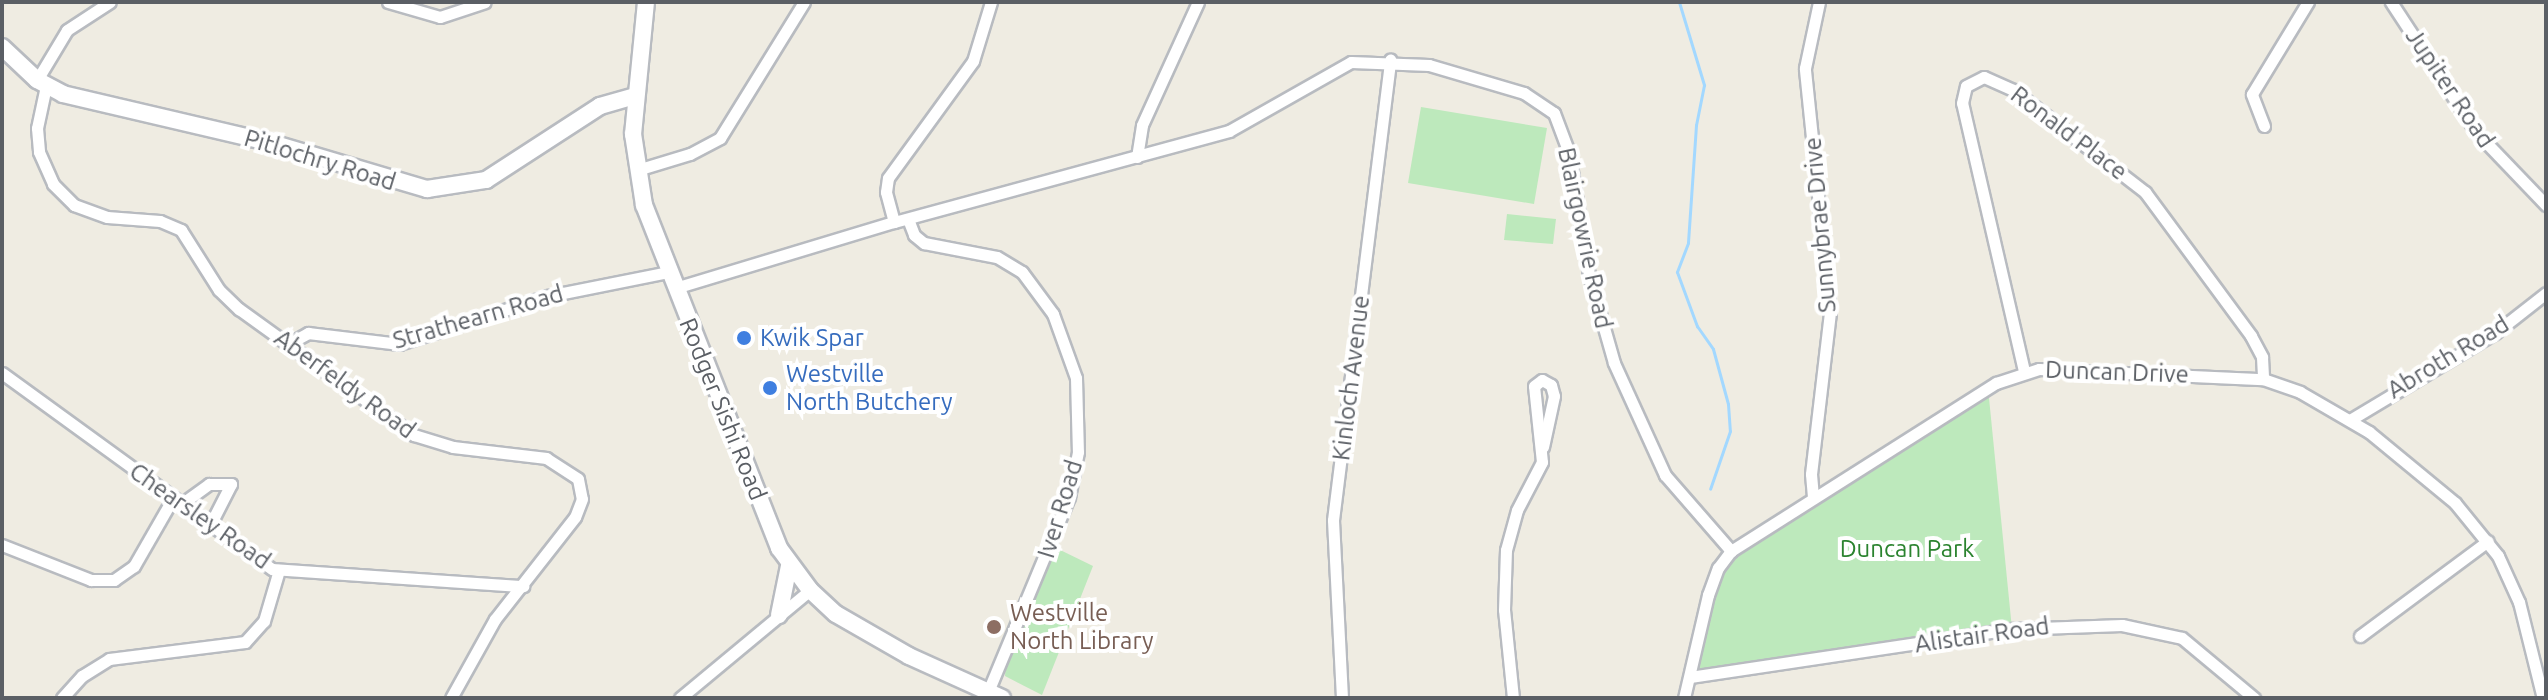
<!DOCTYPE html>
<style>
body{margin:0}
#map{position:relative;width:2548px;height:700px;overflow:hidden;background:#efece2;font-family:Ubuntu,sans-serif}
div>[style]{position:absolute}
.green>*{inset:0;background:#bde9bc}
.stream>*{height:3px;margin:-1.5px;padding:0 1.5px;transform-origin:1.5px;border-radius:1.5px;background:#a3d8ff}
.roads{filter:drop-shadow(2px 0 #b8bbc0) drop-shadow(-2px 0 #b8bbc0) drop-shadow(0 2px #b8bbc0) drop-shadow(0 -2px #b8bbc0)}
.street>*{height:11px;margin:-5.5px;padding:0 5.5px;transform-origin:5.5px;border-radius:5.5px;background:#fff}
.secondary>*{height:16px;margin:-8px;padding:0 8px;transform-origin:8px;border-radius:8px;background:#fff}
.dots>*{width:22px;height:22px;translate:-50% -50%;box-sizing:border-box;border:4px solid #fff;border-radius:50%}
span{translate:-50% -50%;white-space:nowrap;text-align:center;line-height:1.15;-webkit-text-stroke:8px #fff;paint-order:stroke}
.street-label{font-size:24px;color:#5b5f65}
.shop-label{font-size:24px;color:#366cbe}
.left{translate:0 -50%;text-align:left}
.park-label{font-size:24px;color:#2b832f}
.education-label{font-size:24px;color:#785e54}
.frame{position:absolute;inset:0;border:4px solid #5b5f65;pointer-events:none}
</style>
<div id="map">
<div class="green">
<div style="clip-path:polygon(1421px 107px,1547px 128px,1534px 204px,1408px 183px)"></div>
<div style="clip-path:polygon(1507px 214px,1556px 219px,1553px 244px,1504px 240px)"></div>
<div style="clip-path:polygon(1988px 388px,2012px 629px,1690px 677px,1713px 580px,1731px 551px)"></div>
<div style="clip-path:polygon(1052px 546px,1093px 566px,1042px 695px,1005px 676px,1007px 645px)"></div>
</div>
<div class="stream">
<div style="left:1679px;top:2px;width:87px;rotate:73.2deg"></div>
<div style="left:1704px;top:85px;width:41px;rotate:101.3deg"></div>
<div style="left:1696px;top:125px;width:118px;rotate:93.9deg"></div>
<div style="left:1688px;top:243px;width:31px;rotate:111deg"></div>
<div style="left:1677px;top:272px;width:58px;rotate:69.7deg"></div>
<div style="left:1697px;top:326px;width:28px;rotate:55deg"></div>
<div style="left:1713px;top:349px;width:57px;rotate:74.7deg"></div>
<div style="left:1728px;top:404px;width:27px;rotate:86deg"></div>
<div style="left:1730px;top:431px;width:61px;rotate:109deg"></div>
</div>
<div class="roads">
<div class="street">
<div style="left:388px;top:2px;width:54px;rotate:16.1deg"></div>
<div style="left:440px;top:17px;width:47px;rotate:-18.4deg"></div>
<div style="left:2391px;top:2px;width:155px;rotate:56.8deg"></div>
<div style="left:2476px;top:132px;width:101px;rotate:46.2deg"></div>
<div style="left:37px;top:80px;width:58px;rotate:-59deg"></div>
<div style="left:67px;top:30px;width:51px;rotate:-33.1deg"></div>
<div style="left:46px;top:86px;width:43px;rotate:102.1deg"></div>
<div style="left:37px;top:128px;width:24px;rotate:85deg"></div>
<div style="left:39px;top:152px;width:35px;rotate:66deg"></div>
<div style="left:53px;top:184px;width:30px;rotate:45deg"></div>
<div style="left:74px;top:205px;width:35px;rotate:20deg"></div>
<div style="left:107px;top:217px;width:53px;rotate:4.3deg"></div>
<div style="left:160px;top:221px;width:23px;rotate:23deg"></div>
<div style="left:181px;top:230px;width:71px;rotate:57.7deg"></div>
<div style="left:219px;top:290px;width:28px;rotate:44deg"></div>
<div style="left:239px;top:309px;width:216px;rotate:35.8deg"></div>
<div style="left:414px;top:435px;width:41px;rotate:17.1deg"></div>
<div style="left:453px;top:447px;width:94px;rotate:6.7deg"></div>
<div style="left:546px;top:458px;width:38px;rotate:33deg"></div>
<div style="left:578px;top:479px;width:20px;rotate:79deg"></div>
<div style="left:582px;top:499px;width:19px;rotate:111deg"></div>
<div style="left:575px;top:517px;width:130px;rotate:128.1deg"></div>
<div style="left:495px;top:619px;width:90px;rotate:119.1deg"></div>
<div style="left:2264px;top:126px;width:34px;rotate:-111deg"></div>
<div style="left:2252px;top:94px;width:108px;rotate:-58.7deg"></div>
<div style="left:1137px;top:157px;width:32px;rotate:-81deg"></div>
<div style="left:1142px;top:125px;width:135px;rotate:-65.5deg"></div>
<div style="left:637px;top:170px;width:55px;rotate:-16.8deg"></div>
<div style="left:690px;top:154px;width:34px;rotate:-28deg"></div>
<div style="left:720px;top:138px;width:160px;rotate:-58.3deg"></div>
<div style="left:908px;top:219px;width:17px;rotate:69deg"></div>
<div style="left:914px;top:235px;width:13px;rotate:39deg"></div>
<div style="left:924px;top:243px;width:74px;rotate:10.9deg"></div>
<div style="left:997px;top:257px;width:29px;rotate:31deg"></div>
<div style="left:1022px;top:272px;width:52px;rotate:53.6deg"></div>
<div style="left:1053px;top:314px;width:68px;rotate:70.2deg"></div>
<div style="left:1076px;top:378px;width:74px;rotate:88.5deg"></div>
<div style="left:1078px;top:452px;width:46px;rotate:101.3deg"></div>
<div style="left:1069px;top:497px;width:211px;rotate:112.6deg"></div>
<div style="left:894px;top:222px;width:31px;rotate:-105deg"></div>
<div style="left:886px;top:192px;width:14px;rotate:-82deg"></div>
<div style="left:888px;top:178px;width:145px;rotate:-54deg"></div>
<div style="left:973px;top:61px;width:62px;rotate:-73deg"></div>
<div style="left:675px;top:288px;width:229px;rotate:-16.8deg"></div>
<div style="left:894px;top:222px;width:347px;rotate:-15.2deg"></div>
<div style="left:1229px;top:131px;width:140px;rotate:-29.5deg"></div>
<div style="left:1351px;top:62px;width:78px;rotate:2.2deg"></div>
<div style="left:1429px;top:65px;width:99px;rotate:16.4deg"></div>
<div style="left:1524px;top:93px;width:36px;rotate:34deg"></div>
<div style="left:1554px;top:113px;width:43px;rotate:69.4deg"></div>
<div style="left:1569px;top:153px;width:124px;rotate:80.7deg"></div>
<div style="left:1589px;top:275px;width:91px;rotate:74.1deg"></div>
<div style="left:1614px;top:363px;width:123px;rotate:65.5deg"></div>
<div style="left:1665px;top:475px;width:101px;rotate:49deg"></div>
<div style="left:290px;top:343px;width:21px;rotate:-29deg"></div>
<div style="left:308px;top:333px;width:92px;rotate:6.9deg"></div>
<div style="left:399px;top:344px;width:157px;rotate:-17.9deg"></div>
<div style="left:548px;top:296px;width:122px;rotate:-11.3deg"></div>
<div style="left:2024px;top:371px;width:275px;rotate:-103deg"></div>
<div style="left:1962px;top:103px;width:17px;rotate:-77deg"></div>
<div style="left:1966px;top:86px;width:20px;rotate:-27deg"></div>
<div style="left:1984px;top:77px;width:32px;rotate:24deg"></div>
<div style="left:2013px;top:90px;width:167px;rotate:37.7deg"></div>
<div style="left:2145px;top:192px;width:179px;rotate:53.6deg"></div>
<div style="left:2251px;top:336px;width:24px;rotate:62deg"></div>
<div style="left:2262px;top:357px;width:22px;rotate:87deg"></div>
<div style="left:2px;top:373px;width:334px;rotate:36deg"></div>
<div style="left:272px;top:569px;width:252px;rotate:3.9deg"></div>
<div style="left:2350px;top:420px;width:169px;rotate:-31deg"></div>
<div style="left:2495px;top:333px;width:65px;rotate:-38.1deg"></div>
<div style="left:1813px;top:497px;width:23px;rotate:-95deg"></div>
<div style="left:1811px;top:474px;width:163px;rotate:-83.3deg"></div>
<div style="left:1830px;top:312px;width:245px;rotate:-95.9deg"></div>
<div style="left:1805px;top:68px;width:67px;rotate:-78deg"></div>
<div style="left:180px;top:505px;width:36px;rotate:-36deg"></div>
<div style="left:209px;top:484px;width:22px"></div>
<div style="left:231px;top:484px;width:48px;rotate:117.1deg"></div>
<div style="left:2px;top:545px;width:96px;rotate:21.5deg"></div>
<div style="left:91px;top:580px;width:23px"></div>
<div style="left:114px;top:580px;width:24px;rotate:-35deg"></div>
<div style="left:134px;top:566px;width:76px;rotate:-60.1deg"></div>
<div style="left:2360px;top:636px;width:159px;rotate:-36.6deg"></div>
<div style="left:1690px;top:677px;width:326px;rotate:-8.5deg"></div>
<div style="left:2012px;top:629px;width:110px;rotate:-2.1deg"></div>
<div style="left:2122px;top:625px;width:61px;rotate:12.2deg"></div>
<div style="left:2182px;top:638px;width:94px;rotate:39.8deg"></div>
<div style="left:62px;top:698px;width:30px;rotate:-48deg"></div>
<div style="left:82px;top:676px;width:32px;rotate:-32deg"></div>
<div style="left:109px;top:659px;width:137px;rotate:-7.1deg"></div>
<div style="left:245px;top:642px;width:28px;rotate:-48deg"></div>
<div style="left:264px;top:621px;width:53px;rotate:-73.6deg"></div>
<div style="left:680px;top:698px;width:169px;rotate:-39.7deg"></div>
<div style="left:1342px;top:698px;width:178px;rotate:-92.9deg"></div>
<div style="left:1333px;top:520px;width:464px;rotate:-82.9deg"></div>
<div style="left:1513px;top:698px;width:88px;rotate:-95.8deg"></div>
<div style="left:1504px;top:610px;width:60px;rotate:-88.1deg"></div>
<div style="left:1506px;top:550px;width:41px;rotate:-74.6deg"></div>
<div style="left:1517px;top:510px;width:54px;rotate:-62.5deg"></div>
<div style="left:1542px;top:462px;width:76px;rotate:-96deg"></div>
<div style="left:1534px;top:386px;width:10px;rotate:-37deg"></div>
<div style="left:1542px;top:380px;width:10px;rotate:29deg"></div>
<div style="left:1551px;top:385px;width:11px;rotate:75deg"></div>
<div style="left:1554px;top:396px;width:52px;rotate:102.2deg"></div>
<div style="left:1684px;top:698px;width:106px;rotate:-76.9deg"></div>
<div style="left:1708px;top:595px;width:29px;rotate:-70deg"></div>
<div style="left:1718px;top:568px;width:21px;rotate:-53deg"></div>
<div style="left:1731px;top:551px;width:314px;rotate:-32.4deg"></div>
<div style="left:1996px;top:383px;width:45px;rotate:-18deg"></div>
<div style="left:2039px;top:369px;width:224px;rotate:2.6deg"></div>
<div style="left:2263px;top:379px;width:39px;rotate:19deg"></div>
<div style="left:2300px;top:392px;width:80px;rotate:30.1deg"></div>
<div style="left:2369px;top:432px;width:112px;rotate:39.5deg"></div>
<div style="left:2455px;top:503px;width:68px;rotate:50.9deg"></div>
<div style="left:2498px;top:556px;width:51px;rotate:65.5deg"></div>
<div style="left:2519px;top:602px;width:99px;rotate:76deg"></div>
</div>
<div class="secondary">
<div style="left:646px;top:2px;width:133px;rotate:95.6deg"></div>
<div style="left:633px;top:134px;width:72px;rotate:81.2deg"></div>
<div style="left:644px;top:205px;width:369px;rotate:68.5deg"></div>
<div style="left:779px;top:548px;width:52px;rotate:53.6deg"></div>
<div style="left:810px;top:590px;width:35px;rotate:43deg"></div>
<div style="left:836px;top:614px;width:84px;rotate:29.9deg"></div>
<div style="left:909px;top:656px;width:102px;rotate:24.3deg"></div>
<div style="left:2px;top:47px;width:48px;rotate:43.3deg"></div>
<div style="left:37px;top:80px;width:30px;rotate:28deg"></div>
<div style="left:63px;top:94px;width:211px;rotate:13.2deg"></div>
<div style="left:268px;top:142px;width:166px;rotate:16.5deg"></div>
<div style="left:427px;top:189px;width:60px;rotate:-8.7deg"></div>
<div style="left:486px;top:180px;width:136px;rotate:-33deg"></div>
<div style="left:600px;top:106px;width:35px;rotate:-16deg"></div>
<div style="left:779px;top:615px;width:50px;rotate:-78.5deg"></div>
</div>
</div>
<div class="dots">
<div style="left:744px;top:338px;background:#3f7fe0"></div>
<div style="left:770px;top:388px;background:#3f7fe0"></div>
<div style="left:994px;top:627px;background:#8d6e63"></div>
</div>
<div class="street-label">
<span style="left:2450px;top:88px;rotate:56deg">Jupiter Road</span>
<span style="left:2069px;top:133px;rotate:37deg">Ronald Place</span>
<span style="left:320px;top:160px;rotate:17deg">Pitlochry Road</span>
<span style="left:1820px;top:225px;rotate:-95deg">Sunnybrae Drive</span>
<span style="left:1585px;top:238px;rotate:78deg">Blairgowrie Road</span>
<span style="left:478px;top:317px;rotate:-16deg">Strathearn Road</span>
<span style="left:2448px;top:357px;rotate:-31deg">Abroth Road</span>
<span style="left:2117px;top:372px;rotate:2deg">Duncan Drive</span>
<span style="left:1351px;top:378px;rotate:-83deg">Kinloch Avenue</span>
<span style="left:345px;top:384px;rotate:36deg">Aberfeldy Road</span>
<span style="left:723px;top:409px;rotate:68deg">Rodger Sishi Road</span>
<span style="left:1060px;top:509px;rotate:-73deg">Iver Road</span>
<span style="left:200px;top:516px;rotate:35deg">Chearsley Road</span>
<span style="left:1982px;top:635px;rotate:-8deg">Alistair Road</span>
</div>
<div class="shop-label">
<span class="left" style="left:760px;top:338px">Kwik Spar</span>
<span class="left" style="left:786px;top:388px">Westville<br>North Butchery</span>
</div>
<div class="park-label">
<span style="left:1907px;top:549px">Duncan Park</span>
</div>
<div class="education-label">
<span class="left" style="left:1010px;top:627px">Westville<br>North Library</span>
</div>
<div class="frame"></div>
</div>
